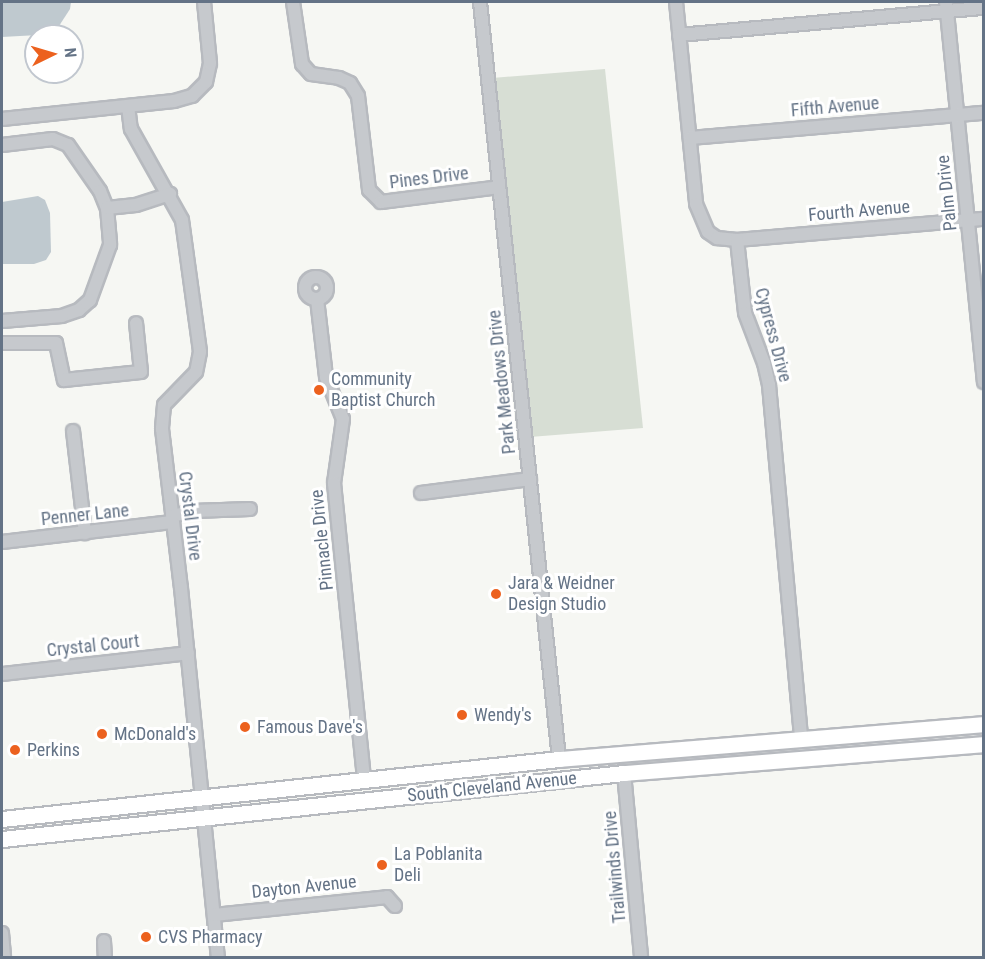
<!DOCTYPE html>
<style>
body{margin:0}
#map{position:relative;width:985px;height:959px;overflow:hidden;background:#f6f7f3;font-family:"Roboto Condensed",sans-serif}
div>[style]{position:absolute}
.green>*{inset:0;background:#d7ded4}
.water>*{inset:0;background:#bfc9cf}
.roads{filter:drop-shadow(2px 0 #b7babf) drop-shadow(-2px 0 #b7babf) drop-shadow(0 2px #b7babf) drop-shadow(0 -2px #b7babf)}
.minor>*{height:12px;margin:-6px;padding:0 6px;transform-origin:6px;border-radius:6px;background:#c6c9cd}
.minor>.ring{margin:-6px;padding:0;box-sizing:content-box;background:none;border:12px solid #c6c9cd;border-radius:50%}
.major>*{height:15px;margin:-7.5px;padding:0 7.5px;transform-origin:7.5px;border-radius:7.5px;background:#fff}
.dots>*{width:16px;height:16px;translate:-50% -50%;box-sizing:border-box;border:3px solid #fff;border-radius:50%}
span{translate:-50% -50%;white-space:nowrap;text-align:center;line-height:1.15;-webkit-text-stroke:6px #fff;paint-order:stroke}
.street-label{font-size:18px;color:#647386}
.poi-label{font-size:18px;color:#647386}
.left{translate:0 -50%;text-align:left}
.frame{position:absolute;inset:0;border:3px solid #647386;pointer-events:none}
.north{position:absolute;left:24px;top:24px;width:60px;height:60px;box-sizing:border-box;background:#fff;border:2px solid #c1c7cf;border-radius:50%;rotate:85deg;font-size:16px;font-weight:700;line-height:24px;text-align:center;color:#647386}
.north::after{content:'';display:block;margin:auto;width:21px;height:27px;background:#ec611e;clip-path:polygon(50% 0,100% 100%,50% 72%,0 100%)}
</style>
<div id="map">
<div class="green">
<div style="clip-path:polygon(605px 69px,643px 428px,530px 437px,492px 78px)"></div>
</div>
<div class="water">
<div style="clip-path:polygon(2px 2px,71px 2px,70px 9px,59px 26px,38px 35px,2px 37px)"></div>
<div style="clip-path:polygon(38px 196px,45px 200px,50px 213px,51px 252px,46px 260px,34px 264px,2px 264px,2px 202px)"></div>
</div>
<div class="roads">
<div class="minor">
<div style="left:293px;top:2px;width:63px;rotate:81.7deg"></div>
<div style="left:302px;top:64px;width:13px;rotate:48deg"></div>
<div style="left:311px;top:74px;width:28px;rotate:8deg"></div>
<div style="left:339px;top:78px;width:12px;rotate:24deg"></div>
<div style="left:350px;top:83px;width:15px;rotate:58deg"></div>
<div style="left:358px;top:96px;width:95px;rotate:83.3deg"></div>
<div style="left:369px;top:190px;width:17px;rotate:45deg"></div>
<div style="left:381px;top:202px;width:119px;rotate:-7.2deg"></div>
<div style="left:480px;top:2px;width:761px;rotate:84.04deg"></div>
<div style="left:676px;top:2px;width:203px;rotate:84.3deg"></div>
<div style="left:696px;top:204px;width:30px;rotate:67deg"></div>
<div style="left:708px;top:232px;width:11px;rotate:34deg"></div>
<div style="left:717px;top:238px;width:20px;rotate:6deg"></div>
<div style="left:737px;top:240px;width:248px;rotate:-4.9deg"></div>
<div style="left:946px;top:2px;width:382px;rotate:84.3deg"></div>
<div style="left:679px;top:35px;width:306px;rotate:-5.1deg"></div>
<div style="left:128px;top:106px;width:23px;rotate:83deg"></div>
<div style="left:131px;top:129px;width:104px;rotate:60.7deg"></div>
<div style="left:182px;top:220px;width:133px;rotate:82.2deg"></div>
<div style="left:200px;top:352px;width:20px;rotate:101deg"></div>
<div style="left:196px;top:372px;width:46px;rotate:134.1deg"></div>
<div style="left:164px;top:405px;width:24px;rotate:95deg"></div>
<div style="left:162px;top:429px;width:160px;rotate:83.2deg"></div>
<div style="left:181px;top:588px;width:372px;rotate:84.3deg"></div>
<div style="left:2px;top:119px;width:173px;rotate:-6deg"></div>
<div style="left:174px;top:101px;width:19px;rotate:-16deg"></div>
<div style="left:192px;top:96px;width:20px;rotate:-45deg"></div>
<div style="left:206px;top:82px;width:19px;rotate:-78deg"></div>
<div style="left:210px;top:63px;width:61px;rotate:-95.6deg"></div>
<div style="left:690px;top:138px;width:295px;rotate:-4.9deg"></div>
<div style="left:2px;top:145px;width:51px;rotate:-6.7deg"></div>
<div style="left:53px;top:139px;width:16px;rotate:22deg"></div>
<div style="left:68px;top:145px;width:56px;rotate:55.2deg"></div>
<div style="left:100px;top:191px;width:18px;rotate:68deg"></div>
<div style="left:107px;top:208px;width:37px;rotate:85deg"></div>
<div style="left:110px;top:245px;width:59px;rotate:110deg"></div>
<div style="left:90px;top:300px;width:15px;rotate:138deg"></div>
<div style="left:79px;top:310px;width:18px;rotate:161deg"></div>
<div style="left:62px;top:316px;width:60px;rotate:175.2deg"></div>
<div style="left:107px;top:208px;width:29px;rotate:-6deg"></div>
<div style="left:136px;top:205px;width:36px;rotate:-18deg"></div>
<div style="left:737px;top:240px;width:73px;rotate:83.7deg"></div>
<div style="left:745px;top:313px;width:53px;rotate:69.2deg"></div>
<div style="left:764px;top:363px;width:23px;rotate:77deg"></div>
<div style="left:769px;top:385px;width:354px;rotate:84.8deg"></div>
<div class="ring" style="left:305px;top:277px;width:10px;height:10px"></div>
<div style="left:317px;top:299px;width:79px;rotate:83.4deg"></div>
<div style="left:326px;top:377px;width:45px;rotate:68deg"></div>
<div style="left:343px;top:419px;width:65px;rotate:98deg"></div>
<div style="left:334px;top:483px;width:299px;rotate:84.2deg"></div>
<div style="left:2px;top:343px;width:54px"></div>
<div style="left:56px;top:343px;width:38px;rotate:78deg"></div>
<div style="left:64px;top:380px;width:77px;rotate:-5.9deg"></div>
<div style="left:141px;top:372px;width:49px;rotate:-95.8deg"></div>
<div style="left:73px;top:431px;width:103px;rotate:83.3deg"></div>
<div style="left:421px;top:493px;width:110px;rotate:-7.3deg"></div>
<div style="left:172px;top:516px;width:22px;rotate:-13deg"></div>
<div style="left:193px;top:511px;width:57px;rotate:-2deg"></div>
<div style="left:2px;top:542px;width:171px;rotate:-6.7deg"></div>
<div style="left:2px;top:674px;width:187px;rotate:-6.4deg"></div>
<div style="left:624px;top:773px;width:186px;rotate:84.7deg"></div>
<div style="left:214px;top:915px;width:174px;rotate:-5.9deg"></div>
<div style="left:387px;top:897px;width:12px;rotate:48deg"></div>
<div style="left:2px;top:933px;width:25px;rotate:85deg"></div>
<div style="left:104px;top:941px;width:17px;rotate:87deg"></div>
</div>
<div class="major">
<div style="left:2px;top:819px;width:560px;rotate:-6.15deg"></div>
<div style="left:559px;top:759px;width:426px;rotate:-4.7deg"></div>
<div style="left:2px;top:839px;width:625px;rotate:-6.06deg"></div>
<div style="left:624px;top:773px;width:361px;rotate:-4.6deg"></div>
</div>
</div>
<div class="dots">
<div style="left:319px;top:390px;background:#ec611e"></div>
<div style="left:496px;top:594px;background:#ec611e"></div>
<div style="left:462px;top:715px;background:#ec611e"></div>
<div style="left:245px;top:727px;background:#ec611e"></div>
<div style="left:102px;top:734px;background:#ec611e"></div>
<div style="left:15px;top:750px;background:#ec611e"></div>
<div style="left:382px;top:865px;background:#ec611e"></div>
<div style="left:146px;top:937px;background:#ec611e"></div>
</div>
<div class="street-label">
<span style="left:835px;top:107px;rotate:-5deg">Fifth Avenue</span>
<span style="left:429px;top:178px;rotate:-7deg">Pines Drive</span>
<span style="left:947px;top:193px;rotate:-96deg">Palm Drive</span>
<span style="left:859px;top:211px;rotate:-5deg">Fourth Avenue</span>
<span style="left:773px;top:335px;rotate:75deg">Cypress Drive</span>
<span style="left:502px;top:382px;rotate:-96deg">Park Meadows Drive</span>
<span style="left:85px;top:515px;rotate:-6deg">Penner Lane</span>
<span style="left:190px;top:516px;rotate:83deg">Crystal Drive</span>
<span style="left:322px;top:540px;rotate:-96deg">Pinnacle Drive</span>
<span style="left:93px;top:646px;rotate:-6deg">Crystal Court</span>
<span style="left:492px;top:787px;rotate:-6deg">South Cleveland Avenue</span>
<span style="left:615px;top:867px;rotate:-95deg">Trailwinds Drive</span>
<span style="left:304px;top:887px;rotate:-6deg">Dayton Avenue</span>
</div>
<div class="poi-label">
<span class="left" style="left:331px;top:390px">Community<br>Baptist Church</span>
<span class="left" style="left:508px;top:594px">Jara &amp; Weidner<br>Design Studio</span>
<span class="left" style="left:474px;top:715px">Wendy's</span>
<span class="left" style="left:257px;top:727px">Famous Dave's</span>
<span class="left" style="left:114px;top:734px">McDonald's</span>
<span class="left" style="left:27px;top:750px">Perkins</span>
<span class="left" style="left:394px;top:865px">La Poblanita<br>Deli</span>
<span class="left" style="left:158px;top:937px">CVS Pharmacy</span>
</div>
<div class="frame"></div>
<div class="north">N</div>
</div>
